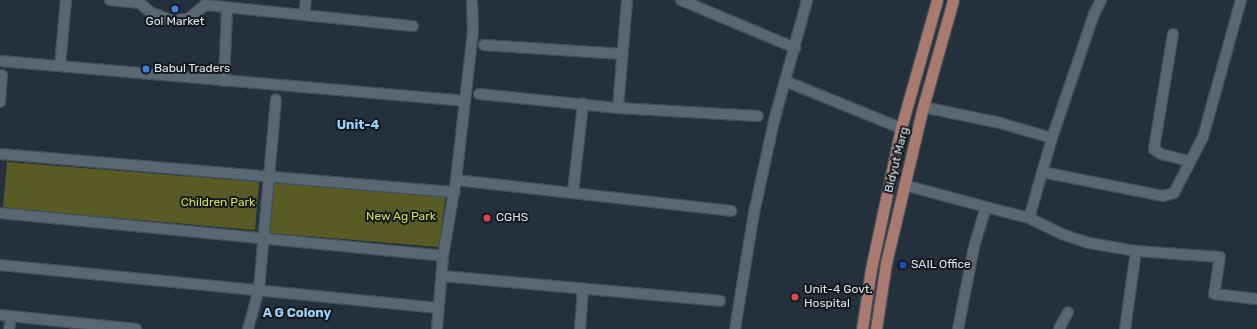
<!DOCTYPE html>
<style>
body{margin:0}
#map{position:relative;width:1257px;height:329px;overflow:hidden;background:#24313c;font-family:Rubik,sans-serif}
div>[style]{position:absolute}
.green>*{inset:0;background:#585c24}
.roads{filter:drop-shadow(1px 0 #434e57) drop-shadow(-1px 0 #434e57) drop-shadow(0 1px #434e57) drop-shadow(0 -1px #434e57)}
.minor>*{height:10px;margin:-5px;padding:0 5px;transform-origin:5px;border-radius:5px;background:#596773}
.primary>*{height:11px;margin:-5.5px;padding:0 5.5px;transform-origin:5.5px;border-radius:5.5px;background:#a97b70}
.dots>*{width:11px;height:11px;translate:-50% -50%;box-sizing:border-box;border:2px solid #13191d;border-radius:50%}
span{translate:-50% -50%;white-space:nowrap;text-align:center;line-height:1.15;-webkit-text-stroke:4px #13191d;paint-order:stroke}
.poi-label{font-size:12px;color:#dce4eb}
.left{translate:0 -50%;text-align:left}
.street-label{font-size:12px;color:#dce4eb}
.park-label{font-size:12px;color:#d8df58}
.neighbourhood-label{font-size:13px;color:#9ad3fa;font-weight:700}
</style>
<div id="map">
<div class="green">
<div style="clip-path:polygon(7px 162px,259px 182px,255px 230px,3px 208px)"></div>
<div style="clip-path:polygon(274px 179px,446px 193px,439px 247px,270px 233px)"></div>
</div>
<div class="roads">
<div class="minor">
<div style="left:110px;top:0;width:30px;rotate:6deg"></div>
<div style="left:140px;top:3px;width:13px;rotate:42deg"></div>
<div style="left:150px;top:12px;width:22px;rotate:22deg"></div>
<div style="left:170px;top:20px;width:18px;rotate:-3deg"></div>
<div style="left:188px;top:19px;width:22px;rotate:-39deg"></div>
<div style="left:205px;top:5px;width:209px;rotate:5.8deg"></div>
<div style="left:681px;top:0;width:124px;rotate:22.8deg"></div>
<div style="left:304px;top:14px;width:14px;rotate:-82deg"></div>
<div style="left:1173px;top:34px;width:117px;rotate:99.4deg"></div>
<div style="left:1154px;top:149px;width:9px;rotate:36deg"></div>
<div style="left:1161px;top:154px;width:30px;rotate:14deg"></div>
<div style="left:484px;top:45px;width:138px;rotate:3.7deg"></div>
<div style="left:0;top:61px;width:466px;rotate:4.9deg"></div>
<div style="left:60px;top:66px;width:66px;rotate:-84.8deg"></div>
<div style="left:224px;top:81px;width:73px;rotate:-87.6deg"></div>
<div style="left:785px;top:81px;width:125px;rotate:22.1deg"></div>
<div style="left:479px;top:94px;width:140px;rotate:5.8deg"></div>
<div style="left:618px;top:108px;width:140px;rotate:3.3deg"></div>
<div style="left:0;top:102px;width:27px;rotate:-86deg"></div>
<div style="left:923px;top:107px;width:79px;rotate:11.7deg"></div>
<div style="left:1000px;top:123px;width:54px;rotate:16.1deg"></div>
<div style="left:1052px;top:138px;width:83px;rotate:106deg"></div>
<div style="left:618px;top:108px;width:108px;rotate:-85.2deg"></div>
<div style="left:1052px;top:138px;width:131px;rotate:-71.3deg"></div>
<div style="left:1094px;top:14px;width:16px;rotate:-63deg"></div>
<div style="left:0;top:154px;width:456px;rotate:4.8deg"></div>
<div style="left:1042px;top:172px;width:123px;rotate:11.2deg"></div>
<div style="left:1163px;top:196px;width:11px;rotate:-15deg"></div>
<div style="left:1174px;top:193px;width:63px;rotate:-62.6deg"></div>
<div style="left:1203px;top:137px;width:142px;rotate:-74.5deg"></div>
<div style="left:456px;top:180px;width:277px;rotate:6.4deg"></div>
<div style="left:904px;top:185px;width:85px;rotate:15deg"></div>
<div style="left:986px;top:207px;width:42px;rotate:106.7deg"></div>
<div style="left:974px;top:247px;width:84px;rotate:101deg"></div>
<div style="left:573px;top:192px;width:89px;rotate:-83.5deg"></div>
<div style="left:986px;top:207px;width:44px;rotate:14.3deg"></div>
<div style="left:1029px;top:218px;width:39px;rotate:26deg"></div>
<div style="left:1064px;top:235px;width:26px;rotate:18deg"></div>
<div style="left:1089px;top:243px;width:48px;rotate:9.7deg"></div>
<div style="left:1136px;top:251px;width:84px;rotate:4.1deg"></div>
<div style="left:1220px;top:257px;width:37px;rotate:99deg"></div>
<div style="left:1214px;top:294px;width:43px;rotate:6.6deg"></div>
<div style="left:0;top:213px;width:445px;rotate:5.5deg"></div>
<div style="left:0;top:265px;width:441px;rotate:5.6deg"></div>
<div style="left:442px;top:276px;width:279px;rotate:5.1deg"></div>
<div style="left:0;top:315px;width:137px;rotate:5.9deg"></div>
<div style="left:9px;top:329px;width:12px;rotate:-81deg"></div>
<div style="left:248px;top:329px;width:41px;rotate:-74.6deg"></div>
<div style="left:259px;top:289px;width:190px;rotate:-84.9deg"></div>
<div style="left:437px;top:329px;width:73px;rotate:-85.3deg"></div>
<div style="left:443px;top:256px;width:77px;rotate:-80.3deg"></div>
<div style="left:456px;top:180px;width:150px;rotate:-83.5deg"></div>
<div style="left:473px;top:31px;width:31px;rotate:-92deg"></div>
<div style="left:580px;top:329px;width:40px;rotate:-85.7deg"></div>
<div style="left:735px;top:329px;width:118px;rotate:-80.7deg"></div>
<div style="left:754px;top:213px;width:94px;rotate:-77.7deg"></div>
<div style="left:774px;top:121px;width:125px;rotate:-74.7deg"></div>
<div style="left:1059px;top:329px;width:19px;rotate:-62deg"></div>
<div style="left:1125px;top:329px;width:79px;rotate:-82deg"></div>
</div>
<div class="primary">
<div style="left:862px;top:329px;width:61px;rotate:-81.5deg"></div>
<div style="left:871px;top:269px;width:144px;rotate:-78deg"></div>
<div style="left:901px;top:128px;width:133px;rotate:-74.3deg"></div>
<div style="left:876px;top:329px;width:67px;rotate:-81.4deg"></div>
<div style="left:886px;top:263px;width:160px;rotate:-76.7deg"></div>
<div style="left:923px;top:107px;width:111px;rotate:-74.3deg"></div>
</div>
</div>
<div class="dots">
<div style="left:175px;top:9px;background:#3f7fe0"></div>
<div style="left:146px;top:69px;background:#3f7fe0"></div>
<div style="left:487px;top:218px;background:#e0444e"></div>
<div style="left:903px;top:265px;background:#1a4fb4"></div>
<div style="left:795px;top:297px;background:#e0444e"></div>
</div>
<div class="poi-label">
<span style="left:175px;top:22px">Gol Market</span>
<span class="left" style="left:154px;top:69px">Babul Traders</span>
<span class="left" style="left:496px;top:218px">CGHS</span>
<span class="left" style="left:911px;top:265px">SAIL Office</span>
<span class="left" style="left:804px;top:297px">Unit-4 Govt.<br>Hospital</span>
</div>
<div class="street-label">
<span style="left:897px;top:160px;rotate:-76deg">Bidyut Marg</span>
</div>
<div class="park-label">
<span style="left:218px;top:203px">Children Park</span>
<span style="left:401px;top:217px">New Ag Park</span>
</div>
<div class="neighbourhood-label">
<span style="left:358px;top:125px">Unit-4</span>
<span style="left:297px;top:313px">A G Colony</span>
</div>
</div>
